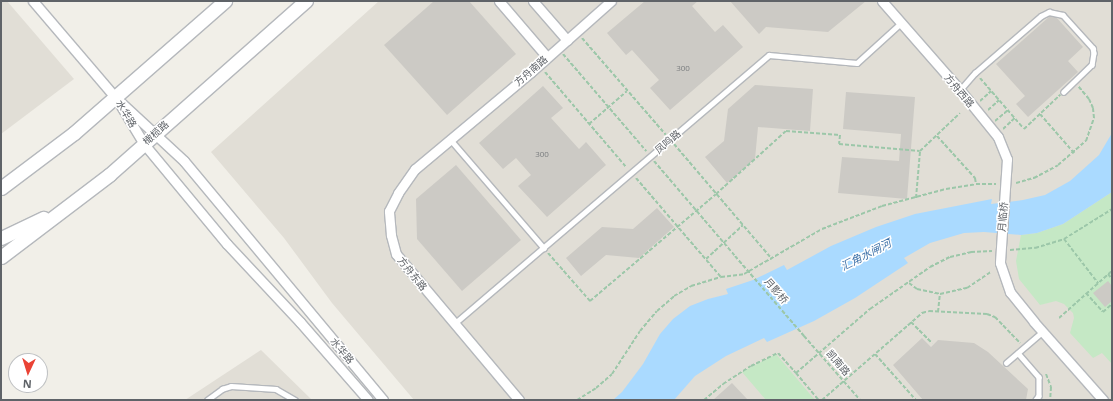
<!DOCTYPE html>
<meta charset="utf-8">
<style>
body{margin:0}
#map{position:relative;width:1113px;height:401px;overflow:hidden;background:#f1efe8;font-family:"Open Sans","Noto Sans SC",sans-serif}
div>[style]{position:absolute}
.education>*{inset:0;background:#e1ded6}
.green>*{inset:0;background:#c5e8c5}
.water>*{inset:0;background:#aadaff}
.building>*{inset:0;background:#cccac5}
.path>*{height:2px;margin-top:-1px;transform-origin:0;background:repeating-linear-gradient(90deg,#9cc7a9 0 4px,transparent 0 6px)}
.roads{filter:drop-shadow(1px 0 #b5b8bc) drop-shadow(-1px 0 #b5b8bc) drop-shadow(0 1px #b5b8bc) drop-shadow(0 -1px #b5b8bc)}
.service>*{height:4.5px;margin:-2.25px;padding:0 2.25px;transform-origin:2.25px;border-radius:2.25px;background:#fff}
.minor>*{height:9px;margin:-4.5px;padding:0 4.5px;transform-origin:4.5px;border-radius:4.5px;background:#fff}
.secondary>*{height:13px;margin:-6.5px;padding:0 6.5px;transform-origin:6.5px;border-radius:6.5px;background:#fff}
.path-bridge>*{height:2px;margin-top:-1px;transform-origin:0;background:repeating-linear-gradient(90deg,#9cc7a9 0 4px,transparent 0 6px)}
span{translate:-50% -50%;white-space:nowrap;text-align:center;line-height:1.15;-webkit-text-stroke:3px #fff;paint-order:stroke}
.number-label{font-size:8px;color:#7a7d7f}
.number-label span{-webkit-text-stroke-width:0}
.street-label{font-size:10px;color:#5f6368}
.water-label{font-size:11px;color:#4174aa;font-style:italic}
.frame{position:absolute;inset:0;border:2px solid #5f6368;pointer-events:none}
.north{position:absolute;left:8px;top:353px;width:40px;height:40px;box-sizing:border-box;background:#fff;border:1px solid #bfc1c3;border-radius:50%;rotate:184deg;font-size:11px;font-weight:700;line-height:16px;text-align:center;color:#5f6368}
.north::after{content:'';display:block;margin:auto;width:14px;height:18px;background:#ea4335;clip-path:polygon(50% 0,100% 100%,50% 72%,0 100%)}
</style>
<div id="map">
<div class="education">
<div style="clip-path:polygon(1px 1px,7px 1px,74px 79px,1px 134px)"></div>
<div style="clip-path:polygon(379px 1px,1112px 1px,1112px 400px,414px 400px,332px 303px,284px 238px,211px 152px)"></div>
<div style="clip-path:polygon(261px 350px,312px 400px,185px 400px)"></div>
</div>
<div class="green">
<div style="clip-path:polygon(1112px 192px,1112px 364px,1102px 353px,1093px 358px,1070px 333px,1074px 318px,1073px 313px,1064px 304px,1056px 301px,1040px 305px,1019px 279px,1016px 261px,1021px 235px,1037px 233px,1063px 224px)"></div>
<div style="clip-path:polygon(776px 354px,803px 386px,815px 400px,766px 400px,742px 372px)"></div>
</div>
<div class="water">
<div style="clip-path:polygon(1112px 133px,1112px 192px,1063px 224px,1037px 233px,1021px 235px,984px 232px,964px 233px,930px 243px,904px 258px,908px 263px,855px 298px,814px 321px,767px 342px,764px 338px,726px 356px,695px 376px,674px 400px,613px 400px,622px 392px,643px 364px,660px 334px,673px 319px,690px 306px,708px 299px,728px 294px,726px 289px,753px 280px,784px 265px,787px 270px,831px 246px,876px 227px,915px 214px,992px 199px,991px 204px,1023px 200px,1045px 195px,1070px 181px,1099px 155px)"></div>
</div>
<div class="building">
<div style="clip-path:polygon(434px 1px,469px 1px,516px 54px,447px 115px,384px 45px)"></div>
<div style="clip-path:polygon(645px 1px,698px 1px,692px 6px,715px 32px,723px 25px,743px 47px,670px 110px,650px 88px,659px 80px,632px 50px,626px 55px,607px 33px)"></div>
<div style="clip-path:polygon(730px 1px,866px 1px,828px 32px,766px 27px,759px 34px)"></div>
<div style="clip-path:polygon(1050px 16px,1056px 17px,1083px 47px,1068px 61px,1078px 72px,1028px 117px,1016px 104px,1025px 96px,996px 64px)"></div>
<div style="clip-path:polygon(755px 85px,813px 89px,810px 131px,758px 127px,755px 159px,727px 183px,705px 157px,724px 141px,728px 109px)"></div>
<div style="clip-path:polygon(543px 86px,563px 108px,551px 118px,579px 149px,586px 142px,606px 165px,547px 217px,518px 186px,531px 175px,516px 158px,503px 169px,479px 143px)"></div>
<div style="clip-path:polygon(846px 92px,915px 97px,907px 199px,838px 193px,842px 157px,899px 161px,901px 134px,843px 129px)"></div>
<div style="clip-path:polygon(456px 165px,521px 240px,462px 291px,417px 239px,416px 199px)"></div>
<div style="clip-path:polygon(657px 208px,674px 227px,639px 258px,606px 255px,581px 276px,566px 258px,602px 227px,633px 229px)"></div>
<div style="clip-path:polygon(1108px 281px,1112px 286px,1112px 301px,1105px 307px,1093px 293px)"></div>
<div style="clip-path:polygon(922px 338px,931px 347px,938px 340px,974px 343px,988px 352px,1028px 389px,1026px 400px,923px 400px,893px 365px)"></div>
<div style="clip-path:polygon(732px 383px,748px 400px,713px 400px)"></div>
</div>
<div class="path">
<div style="left:582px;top:38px;width:128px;rotate:49.1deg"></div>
<div style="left:563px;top:54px;width:128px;rotate:49.4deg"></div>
<div style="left:545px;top:72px;width:125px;rotate:49.5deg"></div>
<div style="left:980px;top:78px;width:67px;rotate:49.2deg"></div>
<div style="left:1024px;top:129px;width:50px;rotate:-43.4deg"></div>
<div style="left:980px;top:101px;width:15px;rotate:-42deg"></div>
<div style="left:988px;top:110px;width:15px;rotate:-42deg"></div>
<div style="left:1040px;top:114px;width:52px;rotate:48.9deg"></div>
<div style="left:995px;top:121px;width:17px;rotate:-40deg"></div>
<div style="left:589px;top:124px;width:50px;rotate:-41deg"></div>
<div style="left:1003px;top:129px;width:16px;rotate:-43deg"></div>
<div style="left:937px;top:136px;width:57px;rotate:47.9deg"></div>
<div style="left:975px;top:178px;width:6px;rotate:81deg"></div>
<div style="left:674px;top:144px;width:151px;rotate:49.6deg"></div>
<div style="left:654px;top:161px;width:125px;rotate:49.5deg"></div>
<div style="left:636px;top:178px;width:130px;rotate:49.4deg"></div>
<div style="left:1016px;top:183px;width:19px;rotate:-16deg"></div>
<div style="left:1034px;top:178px;width:27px;rotate:-28deg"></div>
<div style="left:1058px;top:165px;width:37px;rotate:-41deg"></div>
<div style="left:1086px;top:141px;width:24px;rotate:-71deg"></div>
<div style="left:1094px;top:118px;width:10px;rotate:-96deg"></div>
<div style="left:1093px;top:108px;width:10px;rotate:-114deg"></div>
<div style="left:1089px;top:99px;width:16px;rotate:-130deg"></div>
<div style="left:916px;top:198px;width:47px;rotate:-85.1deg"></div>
<div style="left:920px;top:151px;width:55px;rotate:-43.5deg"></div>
<div style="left:1064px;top:239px;width:56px;rotate:52.3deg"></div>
<div style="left:1010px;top:250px;width:25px;rotate:-5deg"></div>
<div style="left:1035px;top:248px;width:30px;rotate:-17deg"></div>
<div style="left:1064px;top:239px;width:57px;rotate:-32deg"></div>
<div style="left:548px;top:253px;width:64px;rotate:48.8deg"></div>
<div style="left:590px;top:301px;width:165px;rotate:-40.3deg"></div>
<div style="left:716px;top:194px;width:94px;rotate:-42deg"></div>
<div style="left:786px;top:131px;width:54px;rotate:4.2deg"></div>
<div style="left:840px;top:135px;width:9px;rotate:96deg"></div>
<div style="left:839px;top:144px;width:81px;rotate:4.9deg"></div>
<div style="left:706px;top:259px;width:50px;rotate:-42.6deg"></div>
<div style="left:1108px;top:274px;width:6px;rotate:51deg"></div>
<div style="left:909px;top:283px;width:10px;rotate:37deg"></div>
<div style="left:917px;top:289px;width:24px;rotate:12deg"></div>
<div style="left:940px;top:294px;width:28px;rotate:-13deg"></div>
<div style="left:967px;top:288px;width:29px;rotate:-34deg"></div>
<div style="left:1086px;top:293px;width:25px;rotate:48deg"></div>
<div style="left:1103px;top:312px;width:12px;rotate:-42deg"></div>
<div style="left:938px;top:312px;width:18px;rotate:-84deg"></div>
<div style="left:1059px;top:318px;width:71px;rotate:-41.6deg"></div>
<div style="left:911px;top:322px;width:30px;rotate:45deg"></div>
<div style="left:804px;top:336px;width:85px;rotate:48.8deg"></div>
<div style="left:875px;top:354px;width:62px;rotate:48.3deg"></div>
<div style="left:796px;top:373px;width:35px;rotate:50deg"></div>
<div style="left:1046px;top:374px;width:14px;rotate:69deg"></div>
<div style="left:1051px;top:387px;width:13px;rotate:94deg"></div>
<div style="left:577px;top:400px;width:22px;rotate:-32deg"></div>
<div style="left:596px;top:388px;width:21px;rotate:-41deg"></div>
<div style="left:612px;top:374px;width:51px;rotate:-56.9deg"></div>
<div style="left:640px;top:331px;width:26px;rotate:-50deg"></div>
<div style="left:657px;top:311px;width:23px;rotate:-41deg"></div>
<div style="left:674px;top:296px;width:20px;rotate:-30deg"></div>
<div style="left:691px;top:286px;width:31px;rotate:-17deg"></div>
<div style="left:721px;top:277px;width:23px;rotate:-7deg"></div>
<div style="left:744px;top:274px;width:90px;rotate:-30deg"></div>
<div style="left:822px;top:229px;width:64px;rotate:-21deg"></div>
<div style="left:882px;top:206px;width:66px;rotate:-14.9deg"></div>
<div style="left:946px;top:189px;width:30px;rotate:-9deg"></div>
<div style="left:976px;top:184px;width:20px"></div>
<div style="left:704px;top:400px;width:25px;rotate:-40deg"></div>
<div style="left:723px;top:384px;width:33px;rotate:-33deg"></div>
<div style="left:751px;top:366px;width:30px;rotate:-26deg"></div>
<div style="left:778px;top:353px;width:27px;rotate:48deg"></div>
<div style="left:796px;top:373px;width:98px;rotate:-40.9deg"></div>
<div style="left:870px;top:309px;width:73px;rotate:-35deg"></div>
<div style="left:930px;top:267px;width:22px;rotate:-27deg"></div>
<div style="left:950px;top:257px;width:22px;rotate:-13deg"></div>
<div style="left:971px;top:252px;width:21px;rotate:-3deg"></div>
<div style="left:822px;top:400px;width:133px;rotate:-41deg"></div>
<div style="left:922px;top:313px;width:7px;rotate:-16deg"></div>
<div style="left:929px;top:311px;width:58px;rotate:3deg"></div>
<div style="left:987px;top:314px;width:9px;rotate:21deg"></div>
<div style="left:995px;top:317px;width:36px;rotate:46deg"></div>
</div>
<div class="roads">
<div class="service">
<div style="left:960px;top:90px;width:23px;rotate:-49deg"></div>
<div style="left:975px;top:73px;width:87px;rotate:-40.8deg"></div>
<div style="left:1041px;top:16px;width:9px;rotate:-27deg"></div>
<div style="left:1049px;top:12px;width:14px;rotate:12deg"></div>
<div style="left:1063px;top:15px;width:45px;rotate:47.7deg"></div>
<div style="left:1093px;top:48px;width:5px;rotate:79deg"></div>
<div style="left:1094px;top:53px;width:12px;rotate:99deg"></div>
<div style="left:1092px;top:65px;width:39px;rotate:136deg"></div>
<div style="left:450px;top:139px;width:144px;rotate:49.2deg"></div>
<div style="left:454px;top:324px;width:414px;rotate:-40.5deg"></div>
<div style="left:769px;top:55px;width:88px;rotate:5.2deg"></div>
<div style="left:857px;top:63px;width:59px;rotate:-42.3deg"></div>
<div style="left:1018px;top:353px;width:32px;rotate:49deg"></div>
<div style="left:1039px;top:377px;width:19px;rotate:90deg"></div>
<div style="left:1039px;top:396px;width:5px;rotate:127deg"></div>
<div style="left:1006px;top:363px;width:48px;rotate:-40.7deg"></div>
<div style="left:207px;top:400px;width:19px;rotate:-36deg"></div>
<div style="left:222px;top:389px;width:9px;rotate:-18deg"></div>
<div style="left:231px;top:386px;width:45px;rotate:3.8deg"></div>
<div style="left:276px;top:389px;width:22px;rotate:30deg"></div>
</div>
<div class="minor">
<div style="left:33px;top:1px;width:126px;rotate:49.5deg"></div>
<div style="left:115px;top:97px;width:94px;rotate:42.8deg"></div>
<div style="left:184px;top:161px;width:311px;rotate:50.2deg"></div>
<div style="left:499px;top:1px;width:74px;rotate:49.4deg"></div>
<div style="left:533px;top:1px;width:52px;rotate:48.9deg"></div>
<div style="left:882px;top:1px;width:118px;rotate:48.8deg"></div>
<div style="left:960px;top:90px;width:60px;rotate:51deg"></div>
<div style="left:998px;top:137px;width:24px;rotate:68deg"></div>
<div style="left:1007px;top:159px;width:104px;rotate:93.9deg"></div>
<div style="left:1000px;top:263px;width:31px;rotate:71deg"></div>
<div style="left:1010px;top:292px;width:38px;rotate:51deg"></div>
<div style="left:1034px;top:322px;width:104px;rotate:48.5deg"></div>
<div style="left:121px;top:106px;width:44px;rotate:58.8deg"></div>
<div style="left:144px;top:144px;width:130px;rotate:50.3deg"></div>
<div style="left:227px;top:244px;width:107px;rotate:46.9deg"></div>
<div style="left:300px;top:322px;width:103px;rotate:48.9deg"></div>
<div style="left:519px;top:400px;width:191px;rotate:-130.1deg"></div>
<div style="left:396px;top:254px;width:20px;rotate:-105deg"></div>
<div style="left:391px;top:235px;width:24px;rotate:-95deg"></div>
<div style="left:389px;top:211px;width:20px;rotate:-63deg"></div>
<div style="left:398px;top:193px;width:29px;rotate:-55deg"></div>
<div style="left:415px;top:169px;width:151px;rotate:-39.9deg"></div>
<div style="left:531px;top:72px;width:107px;rotate:-41.6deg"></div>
</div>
<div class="secondary">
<div style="left:1px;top:188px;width:91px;rotate:-37deg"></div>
<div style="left:74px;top:133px;width:201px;rotate:-41.2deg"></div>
<div style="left:1px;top:238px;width:47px;rotate:-25.5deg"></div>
<div style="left:1px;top:257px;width:136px;rotate:-37.2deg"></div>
<div style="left:109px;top:175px;width:263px;rotate:-41.5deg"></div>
</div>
</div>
<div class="path-bridge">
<div style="left:735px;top:256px;width:106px;rotate:49.2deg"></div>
</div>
<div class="number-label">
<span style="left:683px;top:68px">300</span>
<span style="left:542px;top:154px">300</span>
</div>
<div class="street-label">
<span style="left:531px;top:71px;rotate:-41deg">方舟南路</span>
<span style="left:959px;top:91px;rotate:50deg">方舟西路</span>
<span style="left:126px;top:114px;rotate:59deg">水华路</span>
<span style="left:156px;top:133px;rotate:-42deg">橄榄路</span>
<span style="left:668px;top:142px;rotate:-41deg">凤鸣路</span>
<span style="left:1003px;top:217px;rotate:-85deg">月临桥</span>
<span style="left:412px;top:274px;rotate:51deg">方舟东路</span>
<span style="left:776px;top:291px;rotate:49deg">月影桥</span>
<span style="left:342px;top:351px;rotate:50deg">水华路</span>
<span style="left:838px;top:363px;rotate:49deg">凯南路</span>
</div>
<div class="water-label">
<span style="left:866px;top:255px;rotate:-27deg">汇角水闸河</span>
</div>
<div class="frame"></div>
<div class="north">N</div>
</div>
